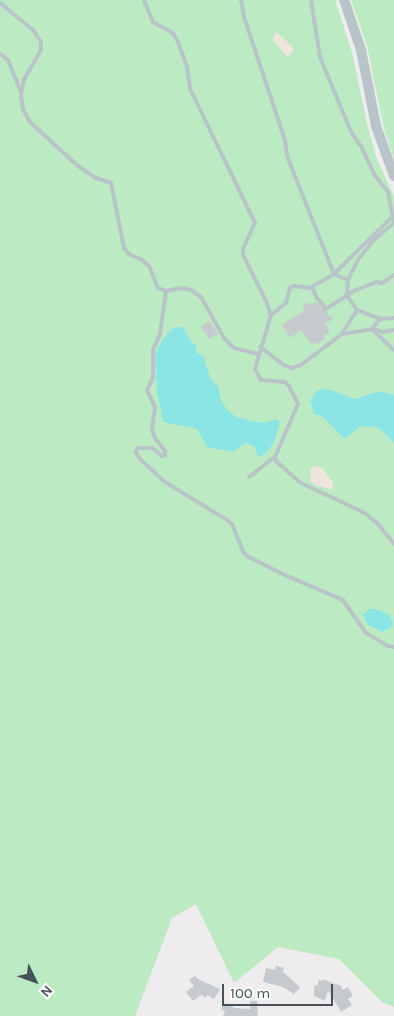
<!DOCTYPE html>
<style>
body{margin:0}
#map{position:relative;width:394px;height:1016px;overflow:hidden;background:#eeecec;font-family:Karla,sans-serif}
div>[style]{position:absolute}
.green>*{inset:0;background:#bcebc3}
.sand>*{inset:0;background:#f0e5dc}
.water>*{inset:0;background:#8be5e4}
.building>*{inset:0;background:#c6cace}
.service>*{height:4px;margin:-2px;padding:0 2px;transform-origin:2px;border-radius:2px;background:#b8c4c8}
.tertiary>*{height:10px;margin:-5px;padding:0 5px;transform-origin:5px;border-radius:5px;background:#b8c4c8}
span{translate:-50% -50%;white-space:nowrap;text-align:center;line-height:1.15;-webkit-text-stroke:5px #fff;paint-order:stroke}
.north{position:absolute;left:10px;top:956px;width:50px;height:50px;-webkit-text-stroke:4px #fff;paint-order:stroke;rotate:132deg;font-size:14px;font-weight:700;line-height:20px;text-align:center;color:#455358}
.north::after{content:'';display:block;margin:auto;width:18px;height:22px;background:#455358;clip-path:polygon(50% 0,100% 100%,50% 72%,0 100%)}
.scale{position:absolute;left:222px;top:984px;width:111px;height:22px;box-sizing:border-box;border:2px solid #455358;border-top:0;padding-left:6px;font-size:15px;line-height:18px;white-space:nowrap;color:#455358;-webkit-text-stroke:4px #fff;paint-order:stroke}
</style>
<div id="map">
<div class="green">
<div style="clip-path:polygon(0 0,335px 0,352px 52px,368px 128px,377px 159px,394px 196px,394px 1007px,382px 1002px,339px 959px,278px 947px,234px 983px,196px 904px,172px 918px,135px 1016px,0 1016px)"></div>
<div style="clip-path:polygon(351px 0,394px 0,394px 159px,384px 129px,367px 46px)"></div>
</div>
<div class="sand">
<div style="clip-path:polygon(275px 33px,278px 33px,293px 48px,292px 52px,287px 57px,276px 44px,273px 39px)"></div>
<div style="clip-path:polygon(316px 466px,322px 468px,332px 481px,333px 488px,330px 489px,315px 485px,311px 481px,310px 469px)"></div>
</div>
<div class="water">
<div style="clip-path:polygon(179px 327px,184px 328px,189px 338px,197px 347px,196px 352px,203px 356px,211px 380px,218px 386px,221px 400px,229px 412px,237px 417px,253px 421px,265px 423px,276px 419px,280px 422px,274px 442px,265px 454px,258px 457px,254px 446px,246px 443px,232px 452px,207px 447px,197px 429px,163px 422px,157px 391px,155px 355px,162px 340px,173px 328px)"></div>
<div style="clip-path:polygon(324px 388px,355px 399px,379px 391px,394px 395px,394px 443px,379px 428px,365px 426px,359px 427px,345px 439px,322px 416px,314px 414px,310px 400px,317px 391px)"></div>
<div style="clip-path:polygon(369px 609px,376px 609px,389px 615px,393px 623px,392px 627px,382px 632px,367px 624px,363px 615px)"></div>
</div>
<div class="building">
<div style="clip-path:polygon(316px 302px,333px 319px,325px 324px,330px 331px,324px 336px,325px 338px,317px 344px,310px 343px,301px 330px,290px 338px,282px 325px,303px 311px,304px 303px,312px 304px)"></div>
<div style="clip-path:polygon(210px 321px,218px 334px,209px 339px,201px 326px)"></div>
<div style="clip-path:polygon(276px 966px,284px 968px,283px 972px,300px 987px,294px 994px,283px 987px,263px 982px,266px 968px,275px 970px)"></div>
<div style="clip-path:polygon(195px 976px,198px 979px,220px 989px,214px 999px,207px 995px,206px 998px,201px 995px,193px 1001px,186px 992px,194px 986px,189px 980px)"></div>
<div style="clip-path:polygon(322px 979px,341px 986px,343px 990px,348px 987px,353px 996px,348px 999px,352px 1005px,341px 1012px,328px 990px,325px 1001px,314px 996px,314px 985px,317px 986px,319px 980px,323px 981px)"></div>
<div style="clip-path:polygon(250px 1001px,257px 1001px,258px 1016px,223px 1016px,225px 1011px,221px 1009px,224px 1003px,235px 1008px,250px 1009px)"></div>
</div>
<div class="service">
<div style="left:144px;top:0;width:24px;rotate:68deg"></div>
<div style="left:153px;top:22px;width:23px;rotate:29deg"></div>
<div style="left:173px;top:33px;width:10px;rotate:61deg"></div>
<div style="left:178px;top:42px;width:27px;rotate:70deg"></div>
<div style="left:187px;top:67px;width:22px;rotate:82deg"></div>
<div style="left:190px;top:89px;width:149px;rotate:64.1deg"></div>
<div style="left:255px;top:223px;width:29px;rotate:115deg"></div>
<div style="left:243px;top:249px;width:6px;rotate:90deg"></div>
<div style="left:243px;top:255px;width:51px;rotate:63.4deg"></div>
<div style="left:266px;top:301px;width:15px;rotate:70deg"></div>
<div style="left:271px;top:315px;width:56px;rotate:106.5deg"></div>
<div style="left:255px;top:369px;width:13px;rotate:61deg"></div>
<div style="left:261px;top:380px;width:24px;rotate:5deg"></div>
<div style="left:285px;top:382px;width:6px;rotate:45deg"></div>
<div style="left:289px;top:386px;width:20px;rotate:63deg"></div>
<div style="left:298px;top:404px;width:58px;rotate:113.5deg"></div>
<div style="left:275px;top:457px;width:4px;rotate:76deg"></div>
<div style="left:276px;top:461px;width:31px;rotate:42deg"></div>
<div style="left:299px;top:482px;width:73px;rotate:25.2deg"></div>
<div style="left:365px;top:513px;width:17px;rotate:40deg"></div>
<div style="left:378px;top:524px;width:26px;rotate:51deg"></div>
<div style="left:241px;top:0;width:17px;rotate:80deg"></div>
<div style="left:244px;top:17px;width:130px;rotate:71.6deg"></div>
<div style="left:285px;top:140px;width:16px;rotate:83deg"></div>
<div style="left:287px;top:156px;width:127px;rotate:68.3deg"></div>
<div style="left:334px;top:274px;width:15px;rotate:23deg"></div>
<div style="left:311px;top:0;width:58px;rotate:81deg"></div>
<div style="left:320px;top:57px;width:81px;rotate:67.5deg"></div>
<div style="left:351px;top:132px;width:19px;rotate:55deg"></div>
<div style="left:362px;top:148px;width:29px;rotate:65deg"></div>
<div style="left:374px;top:174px;width:23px;rotate:52deg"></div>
<div style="left:388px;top:192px;width:32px;rotate:79deg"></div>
<div style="left:0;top:3px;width:43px;rotate:39.3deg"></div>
<div style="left:33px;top:30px;width:14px;rotate:56deg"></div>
<div style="left:41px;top:42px;width:8px;rotate:90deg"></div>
<div style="left:41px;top:50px;width:34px;rotate:120deg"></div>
<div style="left:24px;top:79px;width:16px;rotate:101deg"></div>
<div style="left:21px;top:95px;width:14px;rotate:82deg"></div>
<div style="left:23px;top:109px;width:15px;rotate:62deg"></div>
<div style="left:30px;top:122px;width:65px;rotate:42.5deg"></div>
<div style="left:78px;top:166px;width:22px;rotate:34deg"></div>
<div style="left:96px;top:178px;width:16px;rotate:18deg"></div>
<div style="left:111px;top:183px;width:66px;rotate:78.7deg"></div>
<div style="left:124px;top:248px;width:8px;rotate:50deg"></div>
<div style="left:129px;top:254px;width:14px;rotate:25deg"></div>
<div style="left:142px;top:260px;width:9px;rotate:41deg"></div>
<div style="left:149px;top:266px;width:24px;rotate:68deg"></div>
<div style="left:158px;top:288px;width:9px;rotate:21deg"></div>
<div style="left:166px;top:291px;width:16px;rotate:-11deg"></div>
<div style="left:182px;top:288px;width:9px;rotate:13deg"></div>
<div style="left:191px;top:290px;width:12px;rotate:35deg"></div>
<div style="left:201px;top:297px;width:47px;rotate:60.7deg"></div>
<div style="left:224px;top:338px;width:14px;rotate:45deg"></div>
<div style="left:234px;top:348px;width:25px;rotate:14deg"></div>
<div style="left:0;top:54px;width:10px;rotate:37deg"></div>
<div style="left:8px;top:60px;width:35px;rotate:68deg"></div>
<div style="left:394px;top:223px;width:26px;rotate:140deg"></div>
<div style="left:374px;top:240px;width:26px;rotate:129deg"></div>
<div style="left:358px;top:260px;width:22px;rotate:117deg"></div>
<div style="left:348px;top:280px;width:16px;rotate:94deg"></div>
<div style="left:347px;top:296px;width:17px;rotate:54deg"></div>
<div style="left:357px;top:310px;width:25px;rotate:21deg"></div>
<div style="left:380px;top:319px;width:14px;rotate:-4deg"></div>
<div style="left:312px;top:287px;width:12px;rotate:66deg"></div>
<div style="left:317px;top:298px;width:14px;rotate:51deg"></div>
<div style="left:326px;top:309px;width:33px;rotate:-33deg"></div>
<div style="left:354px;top:291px;width:24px;rotate:-22deg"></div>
<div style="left:376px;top:282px;width:6px;rotate:9deg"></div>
<div style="left:382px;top:283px;width:14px;rotate:-34deg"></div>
<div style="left:166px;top:291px;width:43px;rotate:97.9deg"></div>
<div style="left:160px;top:334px;width:17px;rotate:114deg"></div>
<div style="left:153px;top:350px;width:28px;rotate:90deg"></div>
<div style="left:153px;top:378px;width:13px;rotate:117deg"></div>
<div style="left:147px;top:390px;width:19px;rotate:65deg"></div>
<div style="left:155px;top:407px;width:23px;rotate:97deg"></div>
<div style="left:152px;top:430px;width:9px;rotate:69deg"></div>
<div style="left:155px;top:438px;width:16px;rotate:52deg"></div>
<div style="left:165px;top:451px;width:4px;rotate:90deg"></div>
<div style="left:165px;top:455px;width:3px;rotate:162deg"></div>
<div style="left:162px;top:456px;width:13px;rotate:-141deg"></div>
<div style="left:152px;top:448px;width:14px;rotate:180deg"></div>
<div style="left:138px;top:448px;width:4px;rotate:117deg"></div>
<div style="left:136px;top:452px;width:7px;rotate:63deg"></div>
<div style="left:139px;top:458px;width:35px;rotate:43deg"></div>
<div style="left:165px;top:482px;width:73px;rotate:31.5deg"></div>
<div style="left:227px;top:520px;width:6px;rotate:39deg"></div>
<div style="left:232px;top:524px;width:31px;rotate:68deg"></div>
<div style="left:244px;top:553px;width:6px;rotate:39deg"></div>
<div style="left:249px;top:557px;width:35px;rotate:27deg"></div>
<div style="left:280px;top:573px;width:69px;rotate:23.2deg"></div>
<div style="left:343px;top:600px;width:40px;rotate:55.1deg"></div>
<div style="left:366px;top:633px;width:26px;rotate:31deg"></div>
<div style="left:388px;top:646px;width:6px;rotate:9deg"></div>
<div style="left:271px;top:315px;width:19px;rotate:-39deg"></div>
<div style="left:286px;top:303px;width:16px;rotate:-75deg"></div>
<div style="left:290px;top:288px;width:4px;rotate:-27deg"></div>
<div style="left:294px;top:286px;width:16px;rotate:7deg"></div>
<div style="left:310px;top:288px;width:28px;rotate:-30deg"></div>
<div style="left:334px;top:274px;width:83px;rotate:-44.5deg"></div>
<div style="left:380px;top:319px;width:13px;rotate:129deg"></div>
<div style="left:372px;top:329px;width:30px;rotate:44deg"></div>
<div style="left:342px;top:334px;width:30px;rotate:-9deg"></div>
<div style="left:372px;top:329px;width:11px;rotate:15deg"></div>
<div style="left:383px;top:332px;width:11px;rotate:-10deg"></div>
<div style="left:260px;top:347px;width:30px;rotate:37deg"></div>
<div style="left:284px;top:365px;width:9px;rotate:21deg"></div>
<div style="left:292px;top:368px;width:9px;rotate:-18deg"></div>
<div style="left:301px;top:365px;width:51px;rotate:-37.1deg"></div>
<div style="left:342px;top:334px;width:28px;rotate:-58deg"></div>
<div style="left:249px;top:477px;width:33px;rotate:-38deg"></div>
</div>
<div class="tertiary">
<div style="left:344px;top:0;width:53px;rotate:71.2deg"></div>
<div style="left:361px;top:50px;width:77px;rotate:78.8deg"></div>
<div style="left:376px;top:126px;width:53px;rotate:70.2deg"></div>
</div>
<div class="north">N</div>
<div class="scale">100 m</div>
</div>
